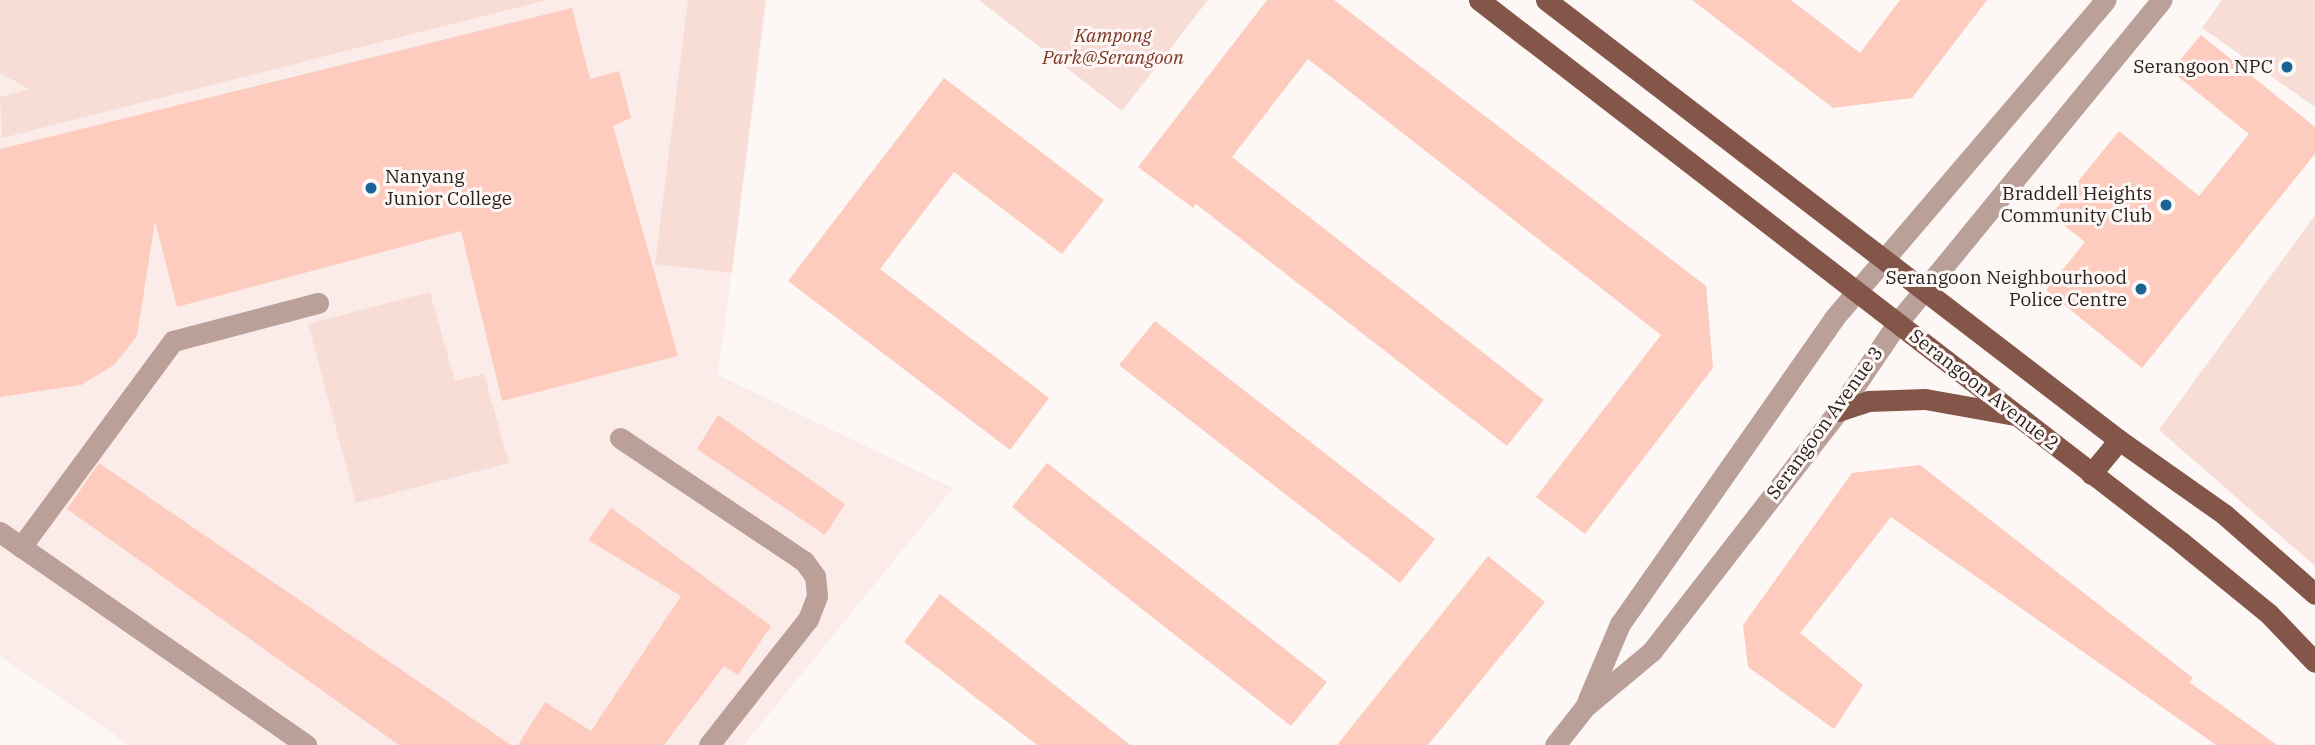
<!DOCTYPE html>
<style>
body{margin:0}
#map{position:relative;width:2315px;height:745px;overflow:hidden;background:#fdf8f6;font-family:"IBM Plex Serif",serif}
div>[style]{position:absolute}
.built>*{inset:0;background:#fbece9}
.green>*{inset:0;background:#f7ddd6}
.building>*{inset:0;background:#fecbbf}
.minor>*{height:21px;margin:-10.5px;padding:0 10.5px;transform-origin:10.5px;border-radius:10.5px;background:#bba099}
.major>*{height:21px;margin:-10.5px;padding:0 10.5px;transform-origin:10.5px;border-radius:10.5px;background:#84564a}
.dots>*{width:19px;height:19px;translate:-50% -50%;box-sizing:border-box;border:4px solid #fdf8f6;border-radius:50%}
span{translate:-50% -50%;white-space:nowrap;text-align:center;line-height:1.15;-webkit-text-stroke:6px #fdf8f6;paint-order:stroke}
.park-label{font-size:19px;color:#7d3423;font-style:italic}
.poi-label{font-size:19px;color:#2a201e}
.right{translate:-100% -50%;text-align:right}
.left{translate:0 -50%;text-align:left}
.street-label{font-size:19px;color:#2a201e}
</style>
<div id="map">
<div class="built">
<div style="clip-path:polygon(0 0,767px 0,718px 375px,953px 488px,744px 745px,129px 745px,0 656px)"></div>
</div>
<div class="green">
<div style="clip-path:polygon(0 0,547px 0,2px 138px,0 97px,29px 89px,0 73px)"></div>
<div style="clip-path:polygon(688px 0,765px 0,732px 273px,655px 264px)"></div>
<div style="clip-path:polygon(979px 0,1208px 0,1122px 111px)"></div>
<div style="clip-path:polygon(2222px 0,2315px 0,2315px 107px,2202px 28px)"></div>
<div style="clip-path:polygon(2315px 215px,2315px 566px,2159px 430px)"></div>
<div style="clip-path:polygon(430px 292px,455px 381px,484px 374px,509px 463px,356px 503px,308px 324px)"></div>
</div>
<div class="building">
<div style="clip-path:polygon(1267px 0,1334px 0,1706px 286px,1713px 368px,1585px 534px,1536px 497px,1661px 335px,1308px 59px,1232px 157px,1544px 400px,1507px 446px,1196px 204px,1193px 208px,1138px 167px)"></div>
<div style="clip-path:polygon(1692px 0,1791px 0,1860px 53px,1900px 0,1987px 0,1912px 98px,1833px 108px)"></div>
<div style="clip-path:polygon(572px 8px,590px 79px,619px 71px,631px 118px,613px 126px,678px 356px,502px 401px,461px 231px,177px 307px,155px 221px,137px 336px,114px 365px,81px 385px,0 397px,0 149px)"></div>
<div style="clip-path:polygon(2201px 35px,2315px 127px,2315px 154px,2142px 368px,2046px 290px,2085px 242px,2051px 215px,2119px 131px,2199px 196px,2249px 134px,2171px 71px)"></div>
<div style="clip-path:polygon(944px 78px,1104px 200px,1062px 254px,954px 172px,880px 269px,1049px 398px,1010px 450px,788px 281px)"></div>
<div style="clip-path:polygon(1155px 321px,1435px 539px,1400px 583px,1119px 365px)"></div>
<div style="clip-path:polygon(718px 415px,845px 504px,825px 535px,697px 449px)"></div>
<div style="clip-path:polygon(99px 463px,511px 745px,399px 745px,67px 509px)"></div>
<div style="clip-path:polygon(1047px 463px,1327px 682px,1291px 726px,1012px 507px)"></div>
<div style="clip-path:polygon(1920px 465px,2193px 678px,2189px 682px,2277px 745px,2216px 745px,1891px 517px,1800px 633px,1863px 685px,1834px 729px,1748px 667px,1743px 625px,1852px 473px)"></div>
<div style="clip-path:polygon(611px 508px,771px 626px,738px 675px,724px 666px,664px 745px,518px 745px,545px 702px,591px 731px,681px 596px,588px 540px)"></div>
<div style="clip-path:polygon(1488px 556px,1545px 602px,1428px 745px,1337px 745px)"></div>
<div style="clip-path:polygon(940px 594px,1130px 745px,1037px 745px,904px 642px)"></div>
</div>
<div class="minor">
<div style="left:620px;top:438px;width:221px;rotate:33.8deg"></div>
<div style="left:804px;top:561px;width:19px;rotate:54deg"></div>
<div style="left:815px;top:576px;width:20px;rotate:84deg"></div>
<div style="left:817px;top:596px;width:25px;rotate:111deg"></div>
<div style="left:808px;top:619px;width:160px;rotate:128.2deg"></div>
<div style="left:0;top:532px;width:373px;rotate:34.8deg"></div>
<div style="left:21px;top:547px;width:256px;rotate:-53.6deg"></div>
<div style="left:173px;top:341px;width:150px;rotate:-14.7deg"></div>
<div style="left:1587px;top:702px;width:85px;rotate:-67.1deg"></div>
<div style="left:1620px;top:624px;width:373px;rotate:-55deg"></div>
<div style="left:1834px;top:318px;width:418px;rotate:-49.5deg"></div>
<div style="left:1555px;top:745px;width:48px;rotate:-51.7deg"></div>
<div style="left:1585px;top:707px;width:87px;rotate:-39.9deg"></div>
<div style="left:1652px;top:651px;width:304px;rotate:-52.2deg"></div>
<div style="left:1838px;top:411px;width:107px;rotate:-56deg"></div>
<div style="left:1898px;top:322px;width:416px;rotate:-50.7deg"></div>
</div>
<div class="major">
<div style="left:1479px;top:0;width:887px;rotate:37.67deg"></div>
<div style="left:2181px;top:542px;width:114px;rotate:39.3deg"></div>
<div style="left:2269px;top:614px;width:66px;rotate:46.2deg"></div>
<div style="left:1546px;top:0;width:722px;rotate:37.52deg"></div>
<div style="left:2119px;top:440px;width:128px;rotate:35.2deg"></div>
<div style="left:2224px;top:514px;width:121px;rotate:41.3deg"></div>
<div style="left:1838px;top:411px;width:32px;rotate:-18deg"></div>
<div style="left:1868px;top:401px;width:57px;rotate:-2deg"></div>
<div style="left:1925px;top:399px;width:91px;rotate:10.1deg"></div>
<div style="left:2091px;top:474px;width:44px;rotate:-50.5deg"></div>
</div>
<div class="dots">
<div style="left:2287px;top:67px;background:#186296"></div>
<div style="left:371px;top:188px;background:#186296"></div>
<div style="left:2166px;top:205px;background:#186296"></div>
<div style="left:2141px;top:289px;background:#186296"></div>
</div>
<div class="park-label">
<span style="left:1113px;top:47px">Kampong<br>Park@Serangoon</span>
</div>
<div class="poi-label">
<span class="right" style="left:2273px;top:67px">Serangoon NPC</span>
<span class="left" style="left:385px;top:188px">Nanyang<br>Junior College</span>
<span class="right" style="left:2152px;top:205px">Braddell Heights<br>Community Club</span>
<span class="right" style="left:2127px;top:289px">Serangoon Neighbourhood<br>Police Centre</span>
</div>
<div class="street-label">
<span style="left:1984px;top:390px;rotate:38deg">Serangoon Avenue 2</span>
<span style="left:1825px;top:423px;rotate:-54deg">Serangoon Avenue 3</span>
</div>
</div>
